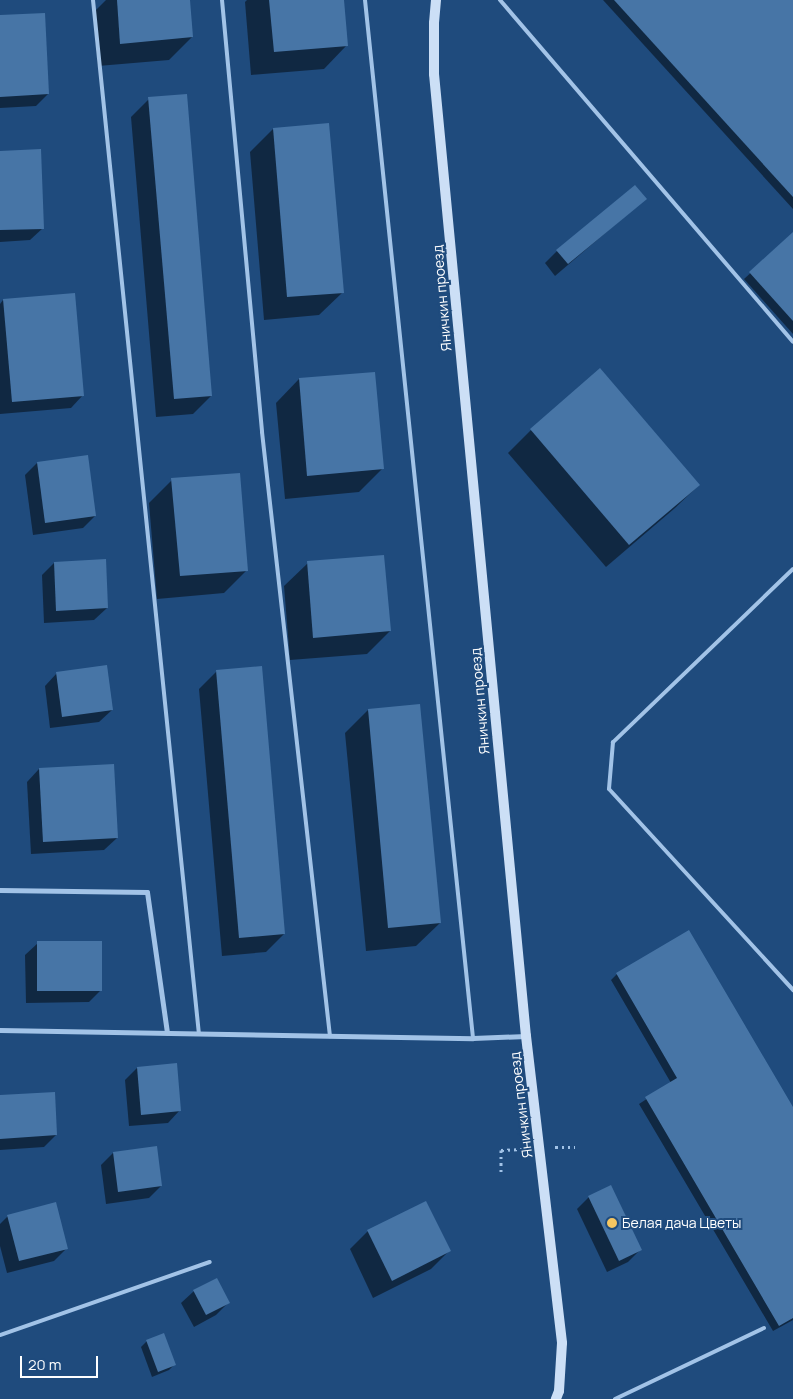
<!DOCTYPE html>
<meta charset="utf-8">
<style>
body{margin:0}
#map{position:relative;width:793px;height:1399px;overflow:hidden;background:#1f4b7d;font-family:Manrope,sans-serif}
div>[style]{position:absolute}
.shadow>*{inset:0;background:#0007}
.building>*{inset:0;background:#4775a6}
.path>*{height:3px;margin-top:-1.5px;transform-origin:0;background:repeating-linear-gradient(90deg,#a2c3e7 0 2.5px,transparent 0 6.5px)}
.lane>*{height:4px;margin:-2px;padding:0 2px;transform-origin:2px;border-radius:2px;background:#a2c3e7}
.street>*{height:5px;margin:-2.5px;padding:0 2.5px;transform-origin:2.5px;border-radius:2.5px;background:#a2c3e7}
.secondary>*{height:10px;margin:-5px;padding:0 5px;transform-origin:5px;border-radius:5px;background:#ccdff6}
.dots>*{width:14px;height:14px;translate:-50% -50%;box-sizing:border-box;border:2px solid #1f4b7d;border-radius:50%}
span{translate:-50% -50%;white-space:nowrap;text-align:center;line-height:1.15;-webkit-text-stroke:4px #1f4b7d;paint-order:stroke}
.street-label{font-size:14px;color:#fff}
.poi-label{font-size:14px;color:#fff}
.left{translate:0 -50%;text-align:left}
.scale{position:absolute;left:20px;top:1356px;width:78px;height:22px;box-sizing:border-box;border:2px solid #fff;border-top:0;padding-left:6px;font-size:15px;line-height:18px;white-space:nowrap;color:#fff;-webkit-text-stroke:4px #1f4b7d;paint-order:stroke}
</style>
<div id="map">
<div class="shadow">
<div style="clip-path:polygon(106px 0,189px 0,192px 37px,169px 60px,98px 66px,93px 13px)"></div>
<div style="clip-path:polygon(247px 0,343px 0,347px 45px,324px 69px,251px 75px,245px 2px)"></div>
<div style="clip-path:polygon(603px 0,793px 0,793px 209px)"></div>
<div style="clip-path:polygon(0 16px,48px 94px,36px 106px,0 108px)"></div>
<div style="clip-path:polygon(149px 99px,211px 396px,193px 414px,156px 417px,131px 117px)"></div>
<div style="clip-path:polygon(273px 129px,343px 292px,319px 315px,264px 320px,250px 152px)"></div>
<div style="clip-path:polygon(0 152px,43px 228px,30px 240px,0 242px)"></div>
<div style="clip-path:polygon(645px 199px,555px 276px,545px 263px,557px 251px)"></div>
<div style="clip-path:polygon(793px 234px,793px 334px,744px 279px)"></div>
<div style="clip-path:polygon(3px 300px,83px 395px,71px 408px,0 414px,0 304px)"></div>
<div style="clip-path:polygon(299px 379px,382px 469px,359px 492px,285px 499px,276px 403px)"></div>
<div style="clip-path:polygon(531px 430px,699px 485px,675px 508px,606px 567px,508px 453px)"></div>
<div style="clip-path:polygon(37px 463px,95px 516px,83px 528px,33px 535px,25px 475px)"></div>
<div style="clip-path:polygon(172px 480px,247px 570px,224px 593px,157px 599px,149px 503px)"></div>
<div style="clip-path:polygon(54px 563px,107px 608px,94px 620px,44px 623px,42px 575px)"></div>
<div style="clip-path:polygon(308px 563px,390px 631px,367px 654px,290px 660px,284px 586px)"></div>
<div style="clip-path:polygon(217px 671px,284px 934px,266px 952px,222px 956px,199px 689px)"></div>
<div style="clip-path:polygon(57px 673px,112px 710px,99px 722px,50px 728px,45px 686px)"></div>
<div style="clip-path:polygon(368px 710px,440px 923px,416px 946px,366px 951px,345px 733px)"></div>
<div style="clip-path:polygon(39px 769px,117px 838px,104px 850px,31px 854px,27px 782px)"></div>
<div style="clip-path:polygon(689px 932px,793px 1109px,793px 1320px,773px 1331px,639px 1104px,671px 1083px,611px 980px,617px 974px)"></div>
<div style="clip-path:polygon(38px 943px,101px 990px,89px 1002px,26px 1003px,25px 955px)"></div>
<div style="clip-path:polygon(137px 1068px,180px 1110px,168px 1123px,129px 1126px,125px 1080px)"></div>
<div style="clip-path:polygon(0 1097px,56px 1135px,44px 1147px,0 1150px)"></div>
<div style="clip-path:polygon(113px 1153px,161px 1186px,149px 1198px,106px 1204px,101px 1165px)"></div>
<div style="clip-path:polygon(589px 1197px,640px 1250px,628px 1262px,607px 1272px,577px 1209px)"></div>
<div style="clip-path:polygon(8px 1216px,66px 1249px,54px 1261px,7px 1273px,0 1246px,0 1224px)"></div>
<div style="clip-path:polygon(368px 1231px,449px 1251px,431px 1269px,373px 1298px,350px 1249px)"></div>
<div style="clip-path:polygon(194px 1291px,228px 1303px,216px 1315px,194px 1327px,181px 1303px)"></div>
<div style="clip-path:polygon(147px 1341px,175px 1364px,169px 1370px,152px 1377px,141px 1347px)"></div>
</div>
<div class="building">
<div style="clip-path:polygon(117px 0,190px 0,193px 37px,120px 44px)"></div>
<div style="clip-path:polygon(269px 0,344px 0,348px 46px,274px 52px)"></div>
<div style="clip-path:polygon(614px 0,793px 0,793px 197px)"></div>
<div style="clip-path:polygon(45px 13px,49px 94px,0 97px,0 15px)"></div>
<div style="clip-path:polygon(187px 94px,212px 396px,174px 399px,148px 97px)"></div>
<div style="clip-path:polygon(329px 123px,344px 293px,287px 297px,273px 128px)"></div>
<div style="clip-path:polygon(41px 149px,44px 229px,0 230px,0 151px)"></div>
<div style="clip-path:polygon(635px 185px,647px 199px,568px 264px,556px 250px)"></div>
<div style="clip-path:polygon(793px 232px,793px 321px,749px 272px)"></div>
<div style="clip-path:polygon(75px 293px,84px 396px,12px 402px,3px 299px)"></div>
<div style="clip-path:polygon(600px 368px,700px 485px,629px 545px,530px 429px)"></div>
<div style="clip-path:polygon(375px 372px,384px 469px,307px 476px,299px 378px)"></div>
<div style="clip-path:polygon(88px 455px,96px 516px,45px 523px,37px 462px)"></div>
<div style="clip-path:polygon(240px 473px,248px 571px,180px 576px,171px 478px)"></div>
<div style="clip-path:polygon(384px 555px,391px 631px,313px 638px,307px 561px)"></div>
<div style="clip-path:polygon(106px 559px,108px 608px,56px 611px,54px 562px)"></div>
<div style="clip-path:polygon(107px 665px,113px 710px,62px 717px,56px 672px)"></div>
<div style="clip-path:polygon(262px 666px,285px 934px,239px 938px,216px 670px)"></div>
<div style="clip-path:polygon(420px 704px,441px 923px,388px 928px,368px 709px)"></div>
<div style="clip-path:polygon(114px 764px,118px 838px,43px 842px,39px 768px)"></div>
<div style="clip-path:polygon(689px 930px,793px 1107px,793px 1318px,779px 1326px,645px 1097px,677px 1078px,616px 973px)"></div>
<div style="clip-path:polygon(37px 941px,102px 941px,102px 991px,37px 991px)"></div>
<div style="clip-path:polygon(177px 1063px,181px 1111px,141px 1115px,137px 1067px)"></div>
<div style="clip-path:polygon(55px 1092px,57px 1135px,0 1139px,0 1095px)"></div>
<div style="clip-path:polygon(157px 1146px,162px 1186px,118px 1192px,113px 1152px)"></div>
<div style="clip-path:polygon(611px 1185px,642px 1250px,619px 1261px,588px 1196px)"></div>
<div style="clip-path:polygon(426px 1201px,451px 1251px,392px 1281px,367px 1230px)"></div>
<div style="clip-path:polygon(56px 1202px,68px 1249px,19px 1261px,7px 1215px)"></div>
<div style="clip-path:polygon(217px 1278px,230px 1303px,206px 1315px,193px 1290px)"></div>
<div style="clip-path:polygon(164px 1333px,176px 1365px,158px 1372px,146px 1340px)"></div>
</div>
<div class="path">
<div style="left:555px;top:1147px;width:20px"></div>
<div style="left:501px;top:1172px;width:22px;rotate:-90deg"></div>
<div style="left:501px;top:1150px;width:21px;rotate:-3deg"></div>
</div>
<div class="lane">
<div style="left:93px;top:0;width:1039px;rotate:84.15deg"></div>
<div style="left:222px;top:0;width:434px;rotate:84.7deg"></div>
<div style="left:262px;top:432px;width:608px;rotate:83.58deg"></div>
<div style="left:365px;top:0;width:1044px;rotate:84.06deg"></div>
<div style="left:500px;top:0;width:450px;rotate:49.4deg"></div>
<div style="left:793px;top:569px;width:250px;rotate:136.1deg"></div>
<div style="left:613px;top:742px;width:47px;rotate:94.9deg"></div>
<div style="left:609px;top:789px;width:273px;rotate:47.5deg"></div>
<div style="left:0;top:1335px;width:222px;rotate:-19.2deg"></div>
<div style="left:615px;top:1399px;width:165px;rotate:-25.5deg"></div>
</div>
<div class="street">
<div style="left:0;top:890px;width:147px;rotate:0.8deg"></div>
<div style="left:147px;top:892px;width:142px;rotate:81.9deg"></div>
<div style="left:0;top:1030px;width:473px;rotate:1deg"></div>
<div style="left:473px;top:1038px;width:53px;rotate:-2.2deg"></div>
</div>
<div class="secondary">
<div style="left:436px;top:0;width:23px;rotate:95deg"></div>
<div style="left:434px;top:23px;width:51px;rotate:90deg"></div>
<div style="left:434px;top:74px;width:966px;rotate:84.54deg"></div>
<div style="left:526px;top:1036px;width:309px;rotate:83.3deg"></div>
<div style="left:562px;top:1343px;width:48px;rotate:93.6deg"></div>
<div style="left:559px;top:1391px;width:9px;rotate:111deg"></div>
</div>
<div class="dots">
<div style="left:612px;top:1223px;background:#f5c661"></div>
</div>
<div class="street-label">
<span style="left:442px;top:298px;rotate:-95deg">Яничкин проезд</span>
<span style="left:480px;top:701px;rotate:-95deg">Яничкин проезд</span>
<span style="left:521px;top:1105px;rotate:-97deg">Яничкин проезд</span>
</div>
<div class="poi-label">
<span class="left" style="left:622px;top:1223px">Белая дача Цветы</span>
</div>
<div class="scale">20 m</div>
</div>
